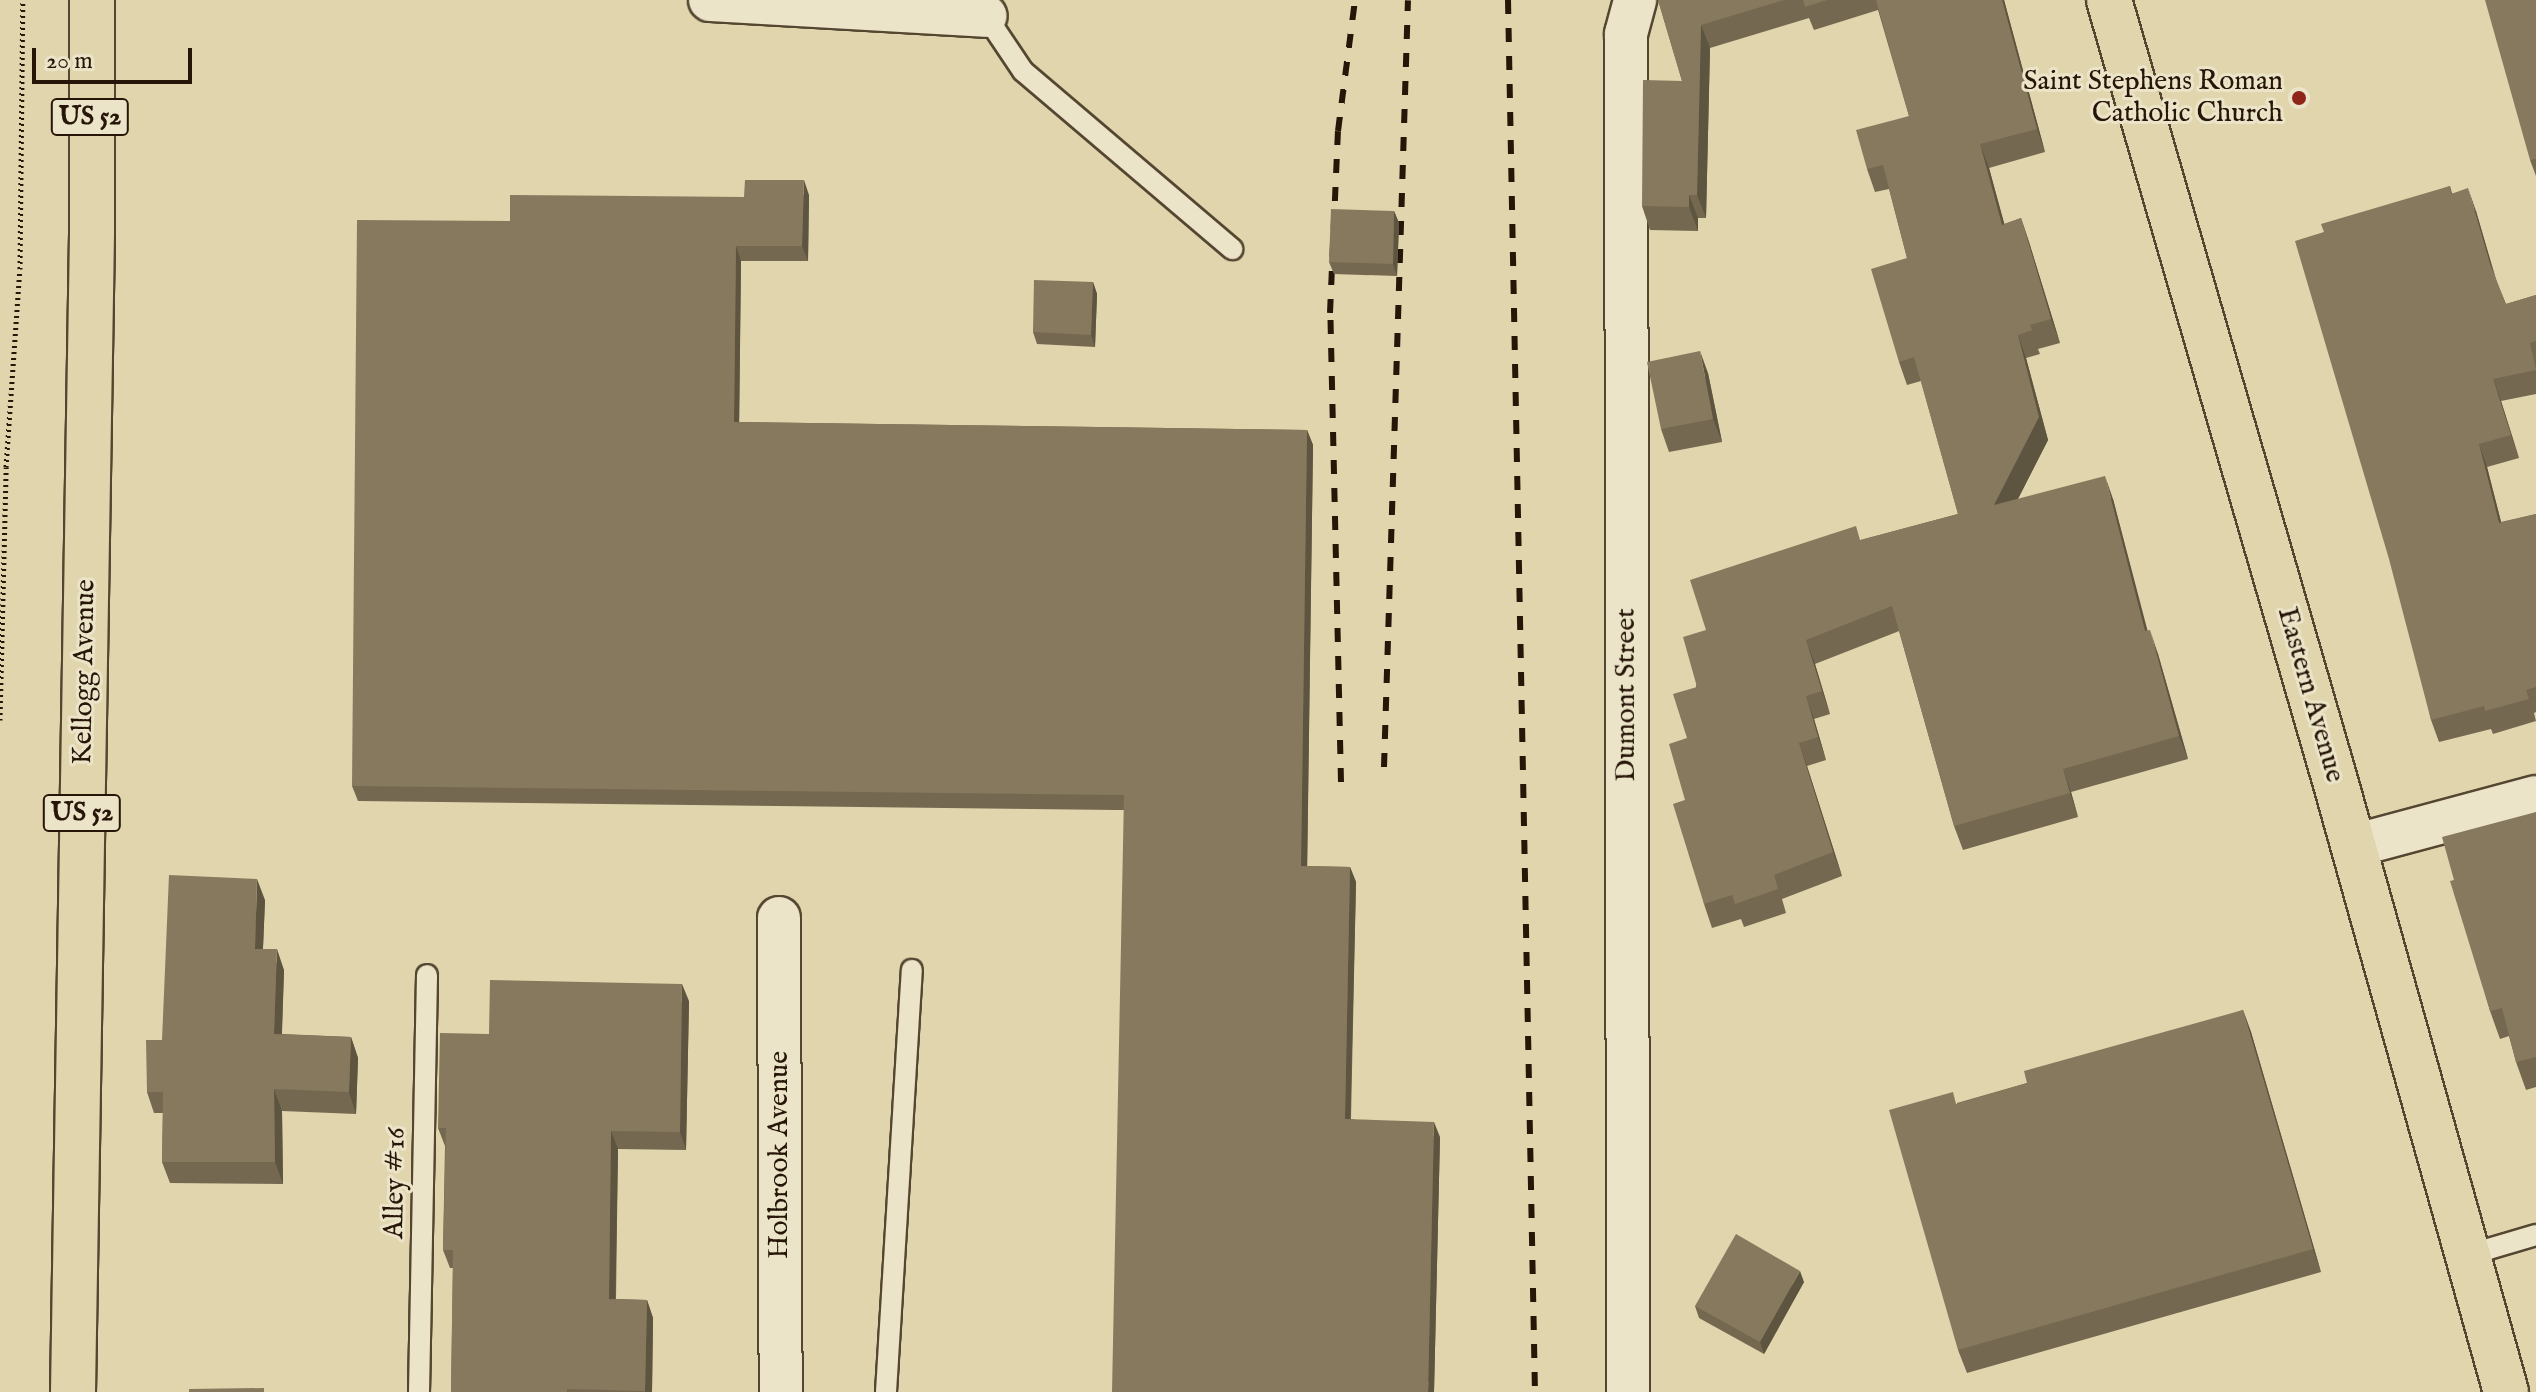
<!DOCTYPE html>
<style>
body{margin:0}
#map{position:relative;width:2536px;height:1392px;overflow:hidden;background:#e0d5ac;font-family:"IM FELL English",serif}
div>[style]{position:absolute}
.path>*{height:5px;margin-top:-2.5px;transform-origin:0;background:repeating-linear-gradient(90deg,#271608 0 2px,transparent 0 6px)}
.roads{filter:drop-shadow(2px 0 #554631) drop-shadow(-2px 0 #554631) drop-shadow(0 2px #554631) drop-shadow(0 -2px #554631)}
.service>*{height:20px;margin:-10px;padding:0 10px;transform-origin:10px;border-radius:10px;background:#ebe4c9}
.minor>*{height:42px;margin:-21px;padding:0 21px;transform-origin:21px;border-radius:21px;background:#ebe4c9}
.primary>*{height:44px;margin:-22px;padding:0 22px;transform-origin:22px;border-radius:22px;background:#e0d5ac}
.rail>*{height:6px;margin-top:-3px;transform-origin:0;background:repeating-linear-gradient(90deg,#271608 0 14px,transparent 0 28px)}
.wall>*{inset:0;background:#746850}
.shaded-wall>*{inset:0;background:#5e5541}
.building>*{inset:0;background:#87795d}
.dots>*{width:22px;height:22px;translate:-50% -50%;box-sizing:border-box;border:4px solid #ebe4c9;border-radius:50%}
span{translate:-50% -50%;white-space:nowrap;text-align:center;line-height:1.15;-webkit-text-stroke:6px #ebe4c9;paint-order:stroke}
.shield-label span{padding:2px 6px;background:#ebe4c9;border:2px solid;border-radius:6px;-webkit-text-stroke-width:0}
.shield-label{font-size:26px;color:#271608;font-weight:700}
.poi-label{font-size:28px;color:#271608}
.right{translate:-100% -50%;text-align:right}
.street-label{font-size:28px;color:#271608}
.scale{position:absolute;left:32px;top:48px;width:160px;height:36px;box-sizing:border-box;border:4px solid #271608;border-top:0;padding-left:10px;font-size:24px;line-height:28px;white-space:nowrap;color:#271608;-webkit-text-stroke:6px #ebe4c9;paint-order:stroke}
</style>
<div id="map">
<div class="path">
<div style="left:0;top:720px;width:253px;rotate:-88.6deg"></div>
<div style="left:6px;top:467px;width:198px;rotate:-86deg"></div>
<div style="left:20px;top:269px;width:269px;rotate:-89.4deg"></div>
</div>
<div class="roads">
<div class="service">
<div style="left:986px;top:16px;width:66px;rotate:56.1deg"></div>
<div style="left:1023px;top:71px;width:275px;rotate:40.4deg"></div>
<div style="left:2468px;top:1255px;width:71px;rotate:-16.4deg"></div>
<div style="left:419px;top:1392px;width:417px;rotate:-88.9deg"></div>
<div style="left:886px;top:1392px;width:423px;rotate:-86.5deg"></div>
</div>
<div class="minor">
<div style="left:710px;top:0;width:276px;rotate:3.3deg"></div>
<div style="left:2353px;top:846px;width:189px;rotate:-15deg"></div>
<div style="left:779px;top:918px;width:474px;rotate:89.8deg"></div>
<div style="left:1628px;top:1392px;width:1358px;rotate:-90.08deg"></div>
<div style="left:1626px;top:34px;width:35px;rotate:-75deg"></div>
</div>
<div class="primary">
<div style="left:2109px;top:0;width:823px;rotate:73.85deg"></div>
<div style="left:2338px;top:791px;width:624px;rotate:74.38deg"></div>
<div style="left:73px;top:1392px;width:1159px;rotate:-89.06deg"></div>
<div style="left:92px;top:233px;width:233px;rotate:-90deg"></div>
</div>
</div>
<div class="rail">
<div style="left:1508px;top:0;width:1392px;rotate:88.89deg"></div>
<div style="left:1384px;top:767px;width:767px;rotate:-88.21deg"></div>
<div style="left:1341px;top:782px;width:469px;rotate:-91.3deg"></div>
<div style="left:1330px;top:313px;width:182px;rotate:-87.5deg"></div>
<div style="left:1338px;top:131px;width:132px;rotate:-82.6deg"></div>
</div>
<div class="wall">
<div style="clip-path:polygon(1658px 0,2004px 0,2045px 152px,1989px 168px,2004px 224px,2021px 218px,2029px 242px,2060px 343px,2038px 349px,2040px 354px,2026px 358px,2048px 440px,2018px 499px,2113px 499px,2147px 631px,2158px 654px,2188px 759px,2071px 792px,2078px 817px,1963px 850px,1954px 826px,1899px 631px,1815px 664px,1830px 714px,1814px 719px,1826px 760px,1807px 766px,1842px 876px,1782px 899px,1786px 913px,1744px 927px,1741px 919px,1712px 928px,1704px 904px,1685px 800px,1687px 738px,1706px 630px,1861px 540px,1958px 514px,1921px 381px,1907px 385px,1899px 362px,1907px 258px,1889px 189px,1875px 192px,1867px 169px,1909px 116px,1878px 10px,1814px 30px,1809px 18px,1710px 48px,1706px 218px,1698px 218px,1698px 231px,1650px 230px,1642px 206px,1682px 81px)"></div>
<div style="clip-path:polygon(2536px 0,2536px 176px,2530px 160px)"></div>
<div style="clip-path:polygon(2450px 186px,2452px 193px,2476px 211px,2495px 278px,2506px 304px,2536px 295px,2536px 394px,2501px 401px,2519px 458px,2487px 467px,2501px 522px,2536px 514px,2536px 712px,2534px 713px,2536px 721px,2493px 734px,2491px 729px,2439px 742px,2431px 720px,2324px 232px)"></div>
<div style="clip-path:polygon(809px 195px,808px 261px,741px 261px,739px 422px,1307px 430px,1313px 445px,1307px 866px,1350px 867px,1356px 882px,1351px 1119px,1440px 1137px,1434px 1392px,1124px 810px,358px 801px,352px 786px,510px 221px,744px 197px)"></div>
<div style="clip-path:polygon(1394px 211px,1399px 223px,1397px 276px,1334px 274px,1329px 262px)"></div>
<div style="clip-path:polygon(1093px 282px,1097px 294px,1095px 347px,1037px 344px,1033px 332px)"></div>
<div style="clip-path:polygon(1708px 373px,1722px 442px,1669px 452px,1661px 429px)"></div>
<div style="clip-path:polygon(2536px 812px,2536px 1087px,2526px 1090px,2516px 1062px,2509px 1036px,2500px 1039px,2490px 1011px,2454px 880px)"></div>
<div style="clip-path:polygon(265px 900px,263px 949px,284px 970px,282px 1034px,351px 1037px,358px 1058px,356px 1114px,282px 1111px,283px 1184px,170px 1183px,162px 1162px,163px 1113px,154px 1113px,147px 1092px,162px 1040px)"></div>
<div style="clip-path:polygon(689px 1001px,686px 1150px,618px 1149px,616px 1299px,647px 1300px,653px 1318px,652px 1392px,451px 1392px,453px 1268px,450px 1268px,443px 1250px,445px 1146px,438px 1128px,489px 1034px)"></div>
<div style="clip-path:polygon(2243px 1010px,2251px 1032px,2321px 1272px,1967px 1373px,1958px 1350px,1957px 1103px,2027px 1083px)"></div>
<div style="clip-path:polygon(1804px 1282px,1764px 1354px,1699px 1318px,1695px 1306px)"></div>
</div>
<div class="shaded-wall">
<div style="clip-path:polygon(2002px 0,2004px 0,2045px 152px,2037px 129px)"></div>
<div style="clip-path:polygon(1701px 25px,1710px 48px,1706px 218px,1697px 195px)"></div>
<div style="clip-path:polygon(1980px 144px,1989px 168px,2011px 248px,2002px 225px)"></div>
<div style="clip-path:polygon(804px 180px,809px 195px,808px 261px,802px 246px)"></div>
<div style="clip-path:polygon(2468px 188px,2476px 211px,2498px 286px,2490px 264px)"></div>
<div style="clip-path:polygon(1689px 195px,1698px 218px,1698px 231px,1689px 207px)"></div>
<div style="clip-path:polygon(1394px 211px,1399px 223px,1397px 276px,1393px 264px)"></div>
<div style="clip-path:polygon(2021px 218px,2029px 242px,2060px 343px,2051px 319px)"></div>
<div style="clip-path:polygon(736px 246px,741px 261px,739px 437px,734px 422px)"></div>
<div style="clip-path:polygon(1093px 282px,1097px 294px,1095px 347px,1091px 335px)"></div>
<div style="clip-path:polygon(2018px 335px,2026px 358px,2048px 440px,2003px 528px,1994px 505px)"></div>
<div style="clip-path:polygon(1700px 351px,1708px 373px,1722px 442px,1713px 419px)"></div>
<div style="clip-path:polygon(2493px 379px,2501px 401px,2519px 458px,2511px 435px)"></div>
<div style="clip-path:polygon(1307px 430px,1313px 445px,1307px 881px,1301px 866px)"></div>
<div style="clip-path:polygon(2479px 444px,2487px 467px,2507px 545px,2499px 523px)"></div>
<div style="clip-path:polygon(2105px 476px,2113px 499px,2154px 655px,2145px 631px)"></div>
<div style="clip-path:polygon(2150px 630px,2158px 654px,2188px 759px,2179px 736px)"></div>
<div style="clip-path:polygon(1806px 640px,1815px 664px,1830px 714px,1822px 691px)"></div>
<div style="clip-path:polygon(1806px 696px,1814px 719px,1826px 760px,1818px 737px)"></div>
<div style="clip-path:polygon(1799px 743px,1807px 766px,1842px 876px,1833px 852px)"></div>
<div style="clip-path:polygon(2063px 769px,2071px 792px,2078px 817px,2070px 793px)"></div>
<div style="clip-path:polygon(1350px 867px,1356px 882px,1350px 1134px,1345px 1119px)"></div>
<div style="clip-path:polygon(257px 879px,265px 900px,262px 970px,255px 949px)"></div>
<div style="clip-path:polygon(277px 949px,284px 970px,281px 1055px,274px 1034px)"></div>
<div style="clip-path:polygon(682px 984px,689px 1001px,686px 1150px,680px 1132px)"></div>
<div style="clip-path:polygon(2243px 1010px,2251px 1032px,2321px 1272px,2313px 1249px)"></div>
<div style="clip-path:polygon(351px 1037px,358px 1058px,356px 1114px,349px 1092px)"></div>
<div style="clip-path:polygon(274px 1089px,282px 1111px,283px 1184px,275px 1162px)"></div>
<div style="clip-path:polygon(1434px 1122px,1440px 1137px,1434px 1392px,1428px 1392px)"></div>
<div style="clip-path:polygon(611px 1131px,618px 1149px,615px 1317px,609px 1299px)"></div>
<div style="clip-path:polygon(1800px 1271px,1804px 1282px,1764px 1354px,1760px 1342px)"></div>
<div style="clip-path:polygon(647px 1300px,653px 1318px,652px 1392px,646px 1392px,645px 1391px)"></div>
</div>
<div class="building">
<div style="clip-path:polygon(1658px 0,1784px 0,1701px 25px,1697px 195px,1689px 195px,1689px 207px,1642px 206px,1643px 80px,1682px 81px)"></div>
<div style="clip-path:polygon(1803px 0,1827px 0,1805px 7px)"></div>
<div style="clip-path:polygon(1876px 0,2002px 0,2037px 129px,1980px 144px,2002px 225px,2021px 218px,2051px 319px,2030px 325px,2032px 330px,2018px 335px,2039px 417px,1994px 505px,2105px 476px,2145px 631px,2150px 630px,2179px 736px,2063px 769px,2070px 793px,1954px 826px,1892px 606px,1806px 640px,1822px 691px,1806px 696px,1818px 737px,1799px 743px,1833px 852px,1774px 875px,1778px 889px,1735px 904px,1732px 895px,1704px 904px,1673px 804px,1685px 800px,1669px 744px,1687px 738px,1673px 694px,1697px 687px,1683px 637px,1706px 630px,1690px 580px,1856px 526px,1860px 540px,1958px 514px,1914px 357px,1899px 362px,1871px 269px,1907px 258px,1883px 165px,1867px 169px,1856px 130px,1909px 116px)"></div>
<div style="clip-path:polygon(2485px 0,2536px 0,2536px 159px,2530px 160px)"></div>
<div style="clip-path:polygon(745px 180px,804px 180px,802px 246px,736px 246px,734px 422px,1307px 430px,1301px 866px,1350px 867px,1345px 1119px,1434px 1122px,1428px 1392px,1112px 1392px,1124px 795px,352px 786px,357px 220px,510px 221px,510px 195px,744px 197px)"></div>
<div style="clip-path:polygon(2450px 186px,2451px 194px,2468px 188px,2490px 264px,2506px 304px,2536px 295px,2536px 341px,2530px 343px,2536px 370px,2493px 379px,2511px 435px,2479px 444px,2499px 523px,2536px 514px,2536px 687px,2526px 690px,2529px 699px,2485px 711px,2484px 706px,2431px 720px,2389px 559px,2295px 241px,2324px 232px,2321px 224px)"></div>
<div style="clip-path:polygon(1331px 209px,1394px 211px,1393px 264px,1329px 262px)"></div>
<div style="clip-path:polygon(1034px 280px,1093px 282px,1091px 335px,1033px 332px)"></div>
<div style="clip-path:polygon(1700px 351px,1713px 419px,1661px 429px,1647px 362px)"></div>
<div style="clip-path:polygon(2536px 812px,2536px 1057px,2516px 1062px,2502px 1008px,2490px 1011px,2450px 881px,2454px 880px,2442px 837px)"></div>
<div style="clip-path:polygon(169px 875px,257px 879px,255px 949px,277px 949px,274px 1034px,351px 1037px,349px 1092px,274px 1089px,275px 1162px,162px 1162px,163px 1092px,147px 1092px,146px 1040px,162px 1040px)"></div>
<div style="clip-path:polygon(490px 980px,682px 984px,680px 1132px,611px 1131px,609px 1299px,647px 1300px,645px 1391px,567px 1389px,567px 1392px,451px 1392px,453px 1250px,443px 1250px,446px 1128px,438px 1128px,440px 1033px,489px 1034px)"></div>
<div style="clip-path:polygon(2243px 1010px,2313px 1249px,1958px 1350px,1889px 1110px,1953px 1092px,1956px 1104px,2027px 1083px,2024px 1071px)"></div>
<div style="clip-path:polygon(1736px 1234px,1800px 1271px,1760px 1342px,1695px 1306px)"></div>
<div style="clip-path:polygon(264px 1388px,264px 1392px,189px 1392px,189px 1389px)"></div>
</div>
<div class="dots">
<div style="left:2299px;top:98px;background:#8f2418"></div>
</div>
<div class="shield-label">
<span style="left:90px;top:117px">US 52</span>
<span style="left:82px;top:813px">US 52</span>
</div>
<div class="poi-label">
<span class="right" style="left:2283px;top:98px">Saint Stephens Roman<br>Catholic Church</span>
</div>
<div class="street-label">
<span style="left:85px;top:672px;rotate:-89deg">Kellogg Avenue</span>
<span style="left:1627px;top:695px;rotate:-90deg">Dumont Street</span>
<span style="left:2310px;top:695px;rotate:74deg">Eastern Avenue</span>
<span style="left:780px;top:1155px;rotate:-90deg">Holbrook Avenue</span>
<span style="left:396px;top:1183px;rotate:-89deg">Alley #16</span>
</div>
<div class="scale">20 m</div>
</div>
